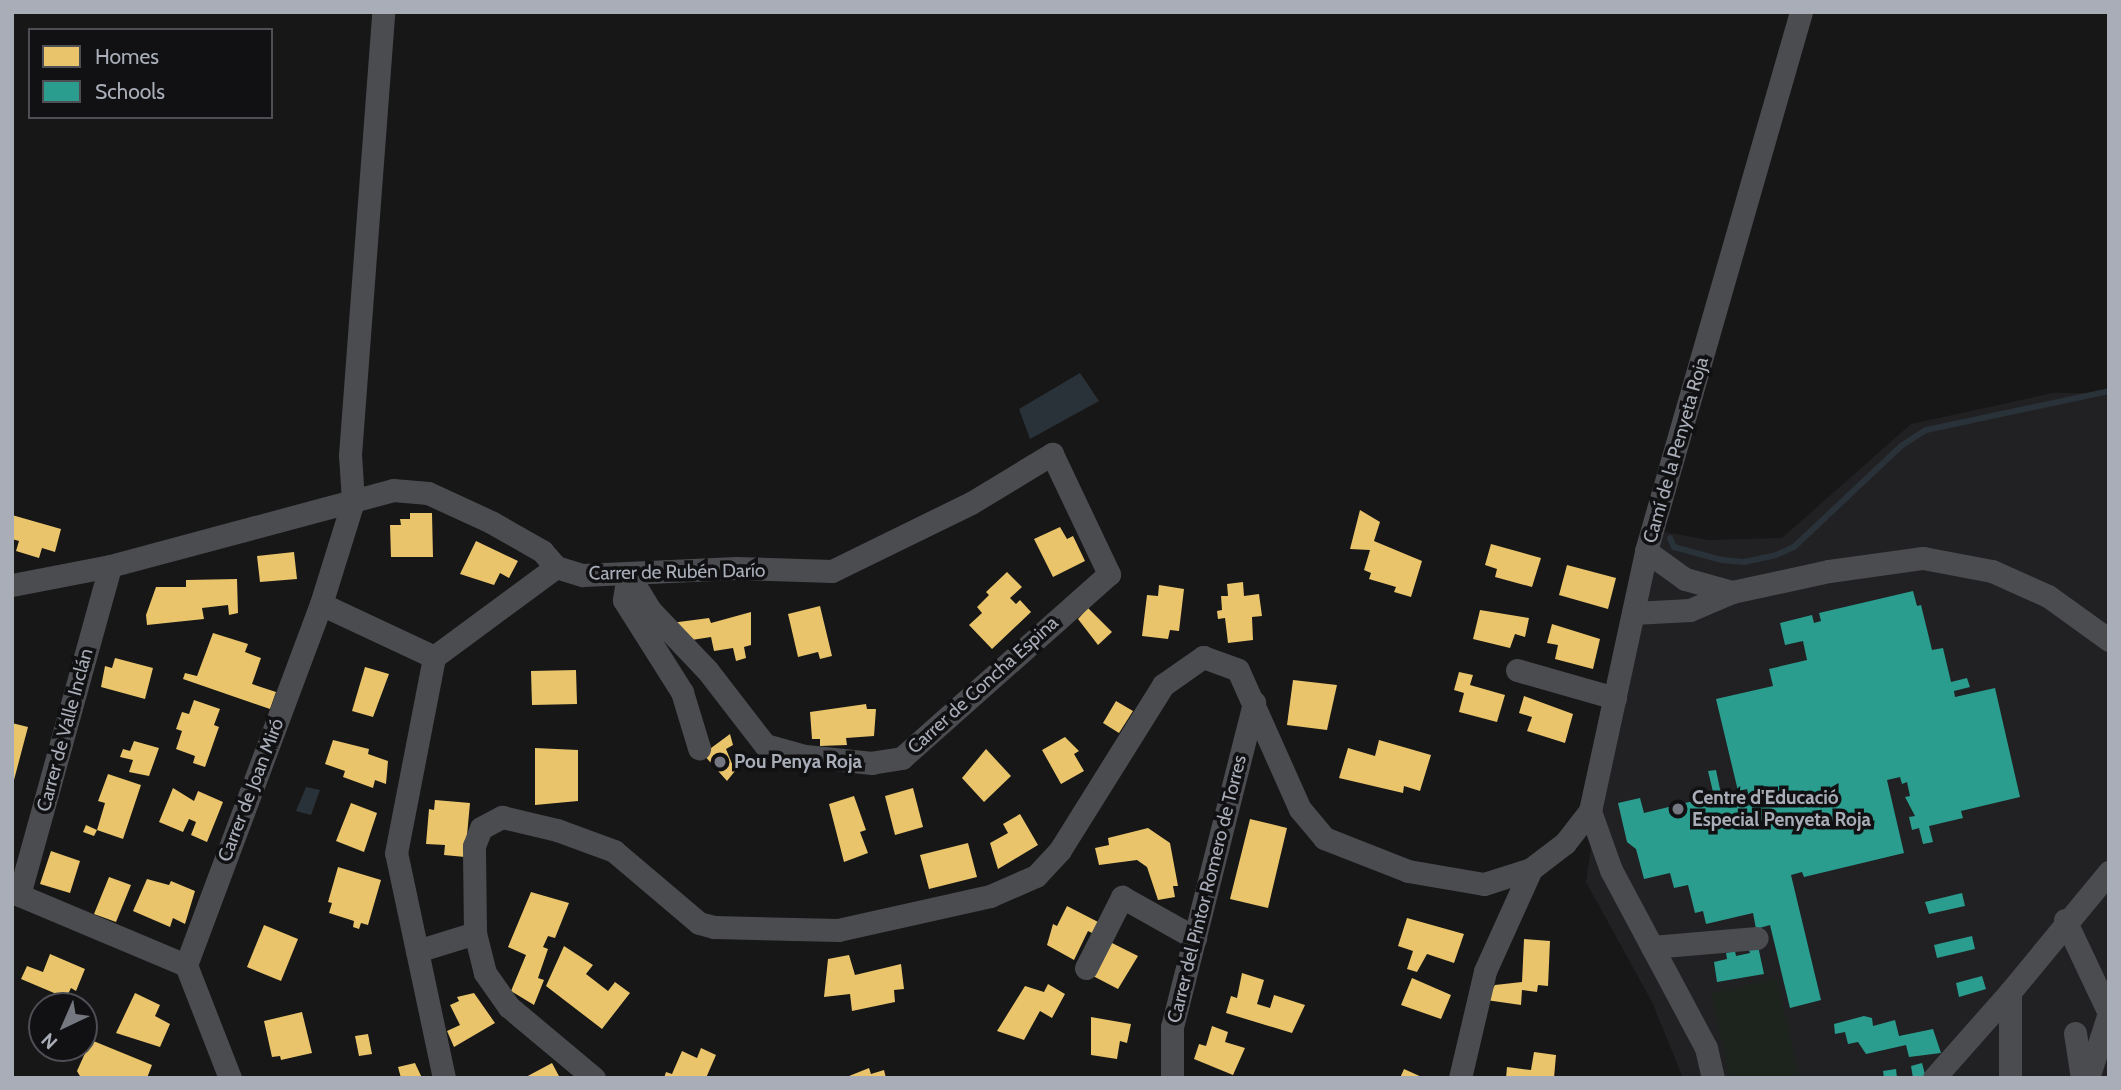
<!DOCTYPE html>
<meta charset="utf-8">
<style>
body{margin:0}
#map{position:relative;width:2121px;height:1090px;overflow:hidden;background:#171717;font-family:Cabin,sans-serif}
div>[style]{position:absolute}
.built>*{inset:0;background:#212123}
.green>*{inset:0;background:#1d241e}
.water>*{inset:0;background:#2a3239}
.homes>*{inset:0;background:#e9c46a}
.schools>*{inset:0;background:#2a9d8f}
.stream>*{height:6px;margin:-3px;padding:0 3px;transform-origin:3px;border-radius:3px;background:#2a3239}
.minor>*{height:23px;margin:-11.5px;padding:0 11.5px;transform-origin:11.5px;border-radius:11.5px;background:#4b4c50}
.dots>*{width:19px;height:19px;translate:-50% -50%;box-sizing:border-box;border:4px solid #111113;border-radius:50%}
span{translate:-50% -50%;white-space:nowrap;text-align:center;line-height:1.15;-webkit-text-stroke:7px #111113;paint-order:stroke}
.street-label{font-size:19px;color:#a8adb8}
.poi-label{font-size:19px;color:#a8adb8;font-weight:700}
.left{translate:0 -50%;text-align:left}
.frame{position:absolute;inset:0;border:14px solid #a8adb8;pointer-events:none}
.legend{position:absolute;left:28px;top:28px;width:245px;height:91px;box-sizing:border-box;background:#111113;border:2px solid #4d4f55;margin:0;padding:9px 12px;list-style:none;font-size:21px;color:#a8adb8}
.legend li{display:flex;align-items:center;gap:14px;height:35px}
.legend b{width:35px;border:2px solid #4d4f55}
.north{position:absolute;left:28px;top:992px;width:70px;height:70px;box-sizing:border-box;background:#111113;border:2px solid #4d4f55;border-radius:50%;rotate:224deg;font-size:19px;font-weight:700;line-height:28px;text-align:center;color:#a8adb8}
.north::after{content:'';display:block;margin:auto;width:24px;height:32px;background:#757880;clip-path:polygon(50% 0,100% 100%,50% 72%,0 100%)}
</style>
<div id="map">
<div class="built">
<div style="clip-path:polygon(2053px 393px,2109px 393px,2109px 1078px,1683px 1078px,1652px 1002px,1586px 882px,1599px 792px,1659px 531px,1709px 540px,1782px 538px,1911px 424px)"></div>
</div>
<div class="green">
<div style="clip-path:polygon(1777px 978px,1799px 1078px,1730px 1078px,1711px 993px)"></div>
</div>
<div class="water">
<div style="clip-path:polygon(1080px 373px,1099px 401px,1030px 439px,1019px 409px)"></div>
<div style="clip-path:polygon(306px 787px,320px 790px,311px 815px,296px 811px)"></div>
</div>
<div class="homes">
<div style="clip-path:polygon(1360px 510px,1380px 522px,1374px 541px,1422px 561px,1411px 597px,1394px 592px,1396px 587px,1369px 579px,1371px 573px,1364px 570px,1370px 550px,1350px 549px)"></div>
<div style="clip-path:polygon(410px 513px,432px 513px,433px 557px,391px 557px,390px 525px,401px 525px,400px 519px,410px 519px)"></div>
<div style="clip-path:polygon(12px 515px,61px 529px,55px 552px,42px 548px,39px 558px,16px 551px,19px 541px,12px 539px)"></div>
<div style="clip-path:polygon(1060px 527px,1067px 539px,1073px 536px,1085px 561px,1053px 577px,1034px 539px)"></div>
<div style="clip-path:polygon(476px 541px,518px 561px,509px 578px,500px 573px,494px 585px,460px 574px)"></div>
<div style="clip-path:polygon(1491px 544px,1541px 558px,1532px 587px,1495px 577px,1497px 569px,1485px 565px)"></div>
<div style="clip-path:polygon(294px 552px,297px 579px,260px 582px,257px 556px)"></div>
<div style="clip-path:polygon(1567px 565px,1616px 578px,1608px 609px,1559px 595px)"></div>
<div style="clip-path:polygon(1007px 572px,1022px 587px,1010px 598px,1016px 604px,1020px 600px,1031px 612px,992px 649px,969px 625px,982px 613px,977px 607px,989px 595px,986px 592px)"></div>
<div style="clip-path:polygon(237px 579px,238px 613px,229px 615px,228px 605px,202px 608px,204px 619px,147px 625px,146px 615px,156px 587px,186px 587px,186px 580px)"></div>
<div style="clip-path:polygon(1243px 582px,1244px 596px,1259px 594px,1262px 616px,1252px 617px,1253px 640px,1228px 643px,1225px 618px,1218px 619px,1217px 611px,1222px 610px,1221px 596px,1228px 596px,1227px 584px)"></div>
<div style="clip-path:polygon(1159px 585px,1184px 589px,1179px 631px,1170px 630px,1168px 639px,1142px 636px,1147px 595px,1158px 596px)"></div>
<div style="clip-path:polygon(820px 606px,832px 656px,820px 659px,818px 652px,798px 657px,788px 614px)"></div>
<div style="clip-path:polygon(1088px 608px,1112px 632px,1098px 645px,1078px 619px)"></div>
<div style="clip-path:polygon(1480px 610px,1529px 618px,1525px 637px,1515px 634px,1510px 648px,1473px 639px)"></div>
<div style="clip-path:polygon(751px 612px,751px 645px,744px 647px,746px 658px,736px 661px,733px 648px,714px 651px,711px 637px,685px 641px,671px 623px,709px 618px,711px 623px)"></div>
<div style="clip-path:polygon(1552px 624px,1600px 639px,1593px 669px,1555px 659px,1558px 645px,1547px 643px)"></div>
<div style="clip-path:polygon(213px 633px,248px 644px,245px 652px,261px 658px,252px 684px,276px 692px,270px 709px,183px 679px,185px 673px,197px 676px)"></div>
<div style="clip-path:polygon(115px 658px,153px 668px,145px 699px,101px 687px,105px 666px,112px 668px)"></div>
<div style="clip-path:polygon(365px 667px,389px 674px,373px 717px,352px 711px)"></div>
<div style="clip-path:polygon(576px 670px,577px 704px,532px 705px,531px 671px)"></div>
<div style="clip-path:polygon(1459px 672px,1473px 675px,1470px 685px,1505px 695px,1497px 722px,1459px 712px,1464px 693px,1454px 690px)"></div>
<div style="clip-path:polygon(1293px 680px,1337px 685px,1327px 730px,1287px 725px)"></div>
<div style="clip-path:polygon(1524px 696px,1573px 714px,1565px 743px,1527px 731px,1532px 717px,1519px 713px)"></div>
<div style="clip-path:polygon(194px 700px,220px 709px,214px 725px,219px 727px,205px 767px,193px 763px,195px 756px,176px 749px,182px 731px,176px 729px,182px 712px,189px 714px)"></div>
<div style="clip-path:polygon(1116px 701px,1133px 711px,1119px 733px,1103px 723px)"></div>
<div style="clip-path:polygon(866px 704px,867px 709px,876px 709px,874px 736px,846px 738px,847px 745px,820px 746px,820px 739px,812px 739px,810px 712px)"></div>
<div style="clip-path:polygon(12px 723px,28px 727px,14px 780px,12px 779px)"></div>
<div style="clip-path:polygon(730px 734px,733px 745px,726px 749px,735px 771px,727px 781px,703px 754px)"></div>
<div style="clip-path:polygon(1065px 737px,1079px 751px,1074px 754px,1084px 771px,1061px 784px,1042px 750px)"></div>
<div style="clip-path:polygon(333px 740px,369px 749px,368px 754px,388px 761px,386px 784px,375px 780px,373px 788px,343px 777px,345px 771px,325px 764px)"></div>
<div style="clip-path:polygon(1379px 740px,1431px 755px,1420px 791px,1404px 786px,1403px 793px,1339px 778px,1348px 748px,1375px 756px)"></div>
<div style="clip-path:polygon(134px 741px,159px 748px,149px 776px,129px 772px,133px 760px,120px 757px,123px 749px,130px 751px)"></div>
<div style="clip-path:polygon(535px 748px,578px 750px,578px 801px,535px 805px)"></div>
<div style="clip-path:polygon(986px 749px,1011px 776px,984px 802px,962px 778px)"></div>
<div style="clip-path:polygon(108px 774px,141px 785px,123px 839px,97px 830px,105px 803px,98px 801px)"></div>
<div style="clip-path:polygon(173px 788px,194px 801px,198px 791px,223px 802px,207px 842px,191px 835px,196px 822px,189px 819px,183px 832px,159px 822px)"></div>
<div style="clip-path:polygon(913px 788px,923px 827px,895px 835px,885px 796px)"></div>
<div style="clip-path:polygon(854px 796px,866px 830px,860px 832px,868px 853px,844px 862px,829px 804px)"></div>
<div style="clip-path:polygon(435px 800px,470px 803px,465px 857px,444px 855px,445px 845px,426px 844px,429px 809px,434px 810px)"></div>
<div style="clip-path:polygon(351px 803px,377px 813px,364px 852px,336px 841px)"></div>
<div style="clip-path:polygon(1020px 814px,1038px 845px,998px 869px,990px 843px,1008px 833px,1003px 824px)"></div>
<div style="clip-path:polygon(1250px 819px,1287px 828px,1268px 908px,1230px 899px)"></div>
<div style="clip-path:polygon(86px 825px,97px 830px,94px 836px,83px 832px)"></div>
<div style="clip-path:polygon(1148px 828px,1170px 843px,1178px 886px,1173px 886px,1175px 897px,1158px 900px,1147px 867px,1137px 860px,1099px 865px,1095px 848px,1109px 845px,1108px 838px)"></div>
<div style="clip-path:polygon(968px 843px,977px 877px,929px 889px,920px 855px)"></div>
<div style="clip-path:polygon(51px 851px,80px 861px,70px 893px,40px 884px)"></div>
<div style="clip-path:polygon(338px 867px,381px 880px,368px 925px,361px 923px,359px 929px,353px 927px,354px 921px,329px 913px,332px 903px,328px 902px)"></div>
<div style="clip-path:polygon(109px 877px,131px 885px,116px 922px,94px 914px)"></div>
<div style="clip-path:polygon(147px 879px,169px 885px,171px 881px,195px 891px,185px 924px,173px 918px,170px 927px,133px 911px)"></div>
<div style="clip-path:polygon(531px 892px,569px 903px,555px 938px,548px 936px,543px 947px,548px 949px,538px 978px,544px 980px,534px 1005px,511px 991px,526px 955px,508px 947px)"></div>
<div style="clip-path:polygon(1067px 906px,1102px 924px,1096px 935px,1088px 931px,1074px 960px,1047px 945px,1053px 924px,1057px 926px)"></div>
<div style="clip-path:polygon(1407px 918px,1464px 934px,1454px 963px,1427px 954px,1417px 972px,1407px 969px,1413px 951px,1398px 946px)"></div>
<div style="clip-path:polygon(264px 925px,298px 939px,281px 981px,247px 967px)"></div>
<div style="clip-path:polygon(1524px 939px,1550px 941px,1548px 986px,1538px 985px,1537px 992px,1522px 990px,1521px 1005px,1486px 1000px,1495px 985px,1522px 982px)"></div>
<div style="clip-path:polygon(1110px 942px,1138px 956px,1118px 989px,1093px 976px)"></div>
<div style="clip-path:polygon(564px 946px,593px 965px,586px 974px,608px 991px,615px 982px,630px 993px,602px 1029px,546px 986px)"></div>
<div style="clip-path:polygon(50px 954px,85px 969px,76px 991px,71px 988px,66px 998px,21px 979px,27px 966px,43px 972px)"></div>
<div style="clip-path:polygon(849px 955px,855px 975px,901px 964px,904px 989px,894px 990px,895px 1002px,852px 1011px,850px 994px,824px 997px,828px 959px)"></div>
<div style="clip-path:polygon(1242px 973px,1264px 980px,1257px 1004px,1270px 1008px,1274px 995px,1305px 1005px,1292px 1033px,1226px 1013px,1231px 996px,1237px 998px)"></div>
<div style="clip-path:polygon(1412px 978px,1451px 995px,1441px 1019px,1401px 1005px)"></div>
<div style="clip-path:polygon(1048px 984px,1065px 994px,1052px 1018px,1040px 1011px,1024px 1040px,997px 1031px,1025px 986px,1044px 992px)"></div>
<div style="clip-path:polygon(135px 993px,160px 1005px,155px 1016px,170px 1024px,160px 1047px,116px 1033px)"></div>
<div style="clip-path:polygon(474px 993px,495px 1023px,454px 1047px,447px 1031px,460px 1025px,450px 1005px,459px 1001px,457px 997px)"></div>
<div style="clip-path:polygon(302px 1012px,312px 1053px,281px 1060px,280px 1056px,272px 1057px,264px 1021px)"></div>
<div style="clip-path:polygon(1091px 1017px,1131px 1024px,1127px 1043px,1120px 1041px,1117px 1059px,1091px 1055px)"></div>
<div style="clip-path:polygon(1212px 1026px,1228px 1032px,1225px 1042px,1245px 1048px,1233px 1075px,1194px 1059px,1199px 1044px,1206px 1046px)"></div>
<div style="clip-path:polygon(368px 1034px,372px 1054px,359px 1056px,355px 1036px)"></div>
<div style="clip-path:polygon(91px 1040px,152px 1065px,147px 1078px,81px 1078px,77px 1071px)"></div>
<div style="clip-path:polygon(701px 1048px,716px 1055px,706px 1078px,664px 1078px,666px 1072px,672px 1074px,682px 1051px,697px 1058px)"></div>
<div style="clip-path:polygon(1534px 1052px,1556px 1055px,1554px 1078px,1506px 1078px,1507px 1067px,1531px 1070px)"></div>
<div style="clip-path:polygon(415px 1063px,422px 1078px,401px 1078px,398px 1067px)"></div>
<div style="clip-path:polygon(552px 1063px,560px 1078px,524px 1078px)"></div>
<div style="clip-path:polygon(869px 1068px,871px 1074px,884px 1070px,886px 1078px,844px 1078px)"></div>
<div style="clip-path:polygon(1404px 1069px,1424px 1078px,1400px 1078px)"></div>
</div>
<div class="schools">
<div style="clip-path:polygon(1913px 591px,1917px 606px,1921px 605px,1932px 650px,1943px 648px,1951px 682px,1967px 678px,1970px 687px,1954px 691px,1955px 697px,1995px 688px,2020px 797px,1961px 811px,1963px 818px,1929px 826px,1933px 842px,1923px 844px,1919px 828px,1912px 830px,1909px 817px,1915px 816px,1905px 797px,1910px 796px,1907px 782px,1902px 784px,1900px 777px,1887px 780px,1904px 853px,1804px 877px,1802px 872px,1791px 875px,1821px 1000px,1790px 1008px,1770px 925px,1756px 929px,1753px 913px,1706px 924px,1703px 911px,1695px 913px,1688px 885px,1674px 888px,1670px 873px,1644px 879px,1636px 849px,1627px 842px,1618px 803px,1640px 798px,1644px 813px,1714px 796px,1708px 771px,1716px 770px,1721px 794px,1734px 804px,1750px 800px,1747px 789px,1738px 791px,1716px 699px,1773px 686px,1769px 669px,1807px 660px,1803px 641px,1785px 645px,1780px 623px,1812px 615px,1814px 623px,1821px 621px,1819px 613px)"></div>
<div style="clip-path:polygon(1962px 893px,1965px 906px,1929px 914px,1925px 902px)"></div>
<div style="clip-path:polygon(1972px 936px,1975px 949px,1937px 958px,1934px 945px)"></div>
<div style="clip-path:polygon(1758px 946px,1764px 974px,1717px 982px,1714px 962px,1727px 959px,1726px 953px,1735px 951px,1736px 956px,1750px 953px,1748px 947px)"></div>
<div style="clip-path:polygon(1982px 976px,1986px 989px,1959px 997px,1956px 983px)"></div>
<div style="clip-path:polygon(1864px 1016px,1872px 1018px,1873px 1026px,1895px 1020px,1899px 1036px,1933px 1029px,1941px 1053px,1909px 1057px,1906px 1045px,1866px 1054px,1858px 1042px,1848px 1044px,1845px 1032px,1835px 1034px,1834px 1024px)"></div>
<div style="clip-path:polygon(1922px 1063px,1926px 1078px,1913px 1078px,1911px 1066px)"></div>
<div style="clip-path:polygon(1896px 1069px,1897px 1078px,1884px 1078px,1883px 1071px)"></div>
</div>
<div class="stream">
<div style="left:1670px;top:538px;width:10px;rotate:66deg"></div>
<div style="left:1674px;top:547px;width:50px;rotate:15.2deg"></div>
<div style="left:1722px;top:560px;width:22px;rotate:5deg"></div>
<div style="left:1744px;top:562px;width:33px;rotate:-12deg"></div>
<div style="left:1776px;top:555px;width:20px;rotate:-24deg"></div>
<div style="left:1794px;top:547px;width:147px;rotate:-43.3deg"></div>
<div style="left:1901px;top:446px;width:30px;rotate:-33deg"></div>
<div style="left:1926px;top:430px;width:187px;rotate:-12deg"></div>
</div>
<div class="minor">
<div style="left:628px;top:574px;width:26px;rotate:99deg"></div>
<div style="left:624px;top:600px;width:109px;rotate:57.8deg"></div>
<div style="left:682px;top:692px;width:59px;rotate:73.1deg"></div>
<div style="left:12px;top:585px;width:100px;rotate:-11deg"></div>
<div style="left:110px;top:566px;width:293px;rotate:-15deg"></div>
<div style="left:393px;top:490px;width:35px;rotate:5deg"></div>
<div style="left:428px;top:493px;width:69px;rotate:24.7deg"></div>
<div style="left:491px;top:522px;width:59px;rotate:29.6deg"></div>
<div style="left:542px;top:551px;width:21px;rotate:49deg"></div>
<div style="left:556px;top:567px;width:28px;rotate:17deg"></div>
<div style="left:583px;top:575px;width:153px;rotate:-2.6deg"></div>
<div style="left:736px;top:568px;width:96px;rotate:1.8deg"></div>
<div style="left:832px;top:571px;width:155px;rotate:-26.1deg"></div>
<div style="left:971px;top:503px;width:95px;rotate:-31.2deg"></div>
<div style="left:1052px;top:454px;width:133px;rotate:64.6deg"></div>
<div style="left:1109px;top:574px;width:277px;rotate:138.4deg"></div>
<div style="left:902px;top:758px;width:30px;rotate:171deg"></div>
<div style="left:872px;top:763px;width:67px;rotate:-174deg"></div>
<div style="left:805px;top:756px;width:41px;rotate:-164.6deg"></div>
<div style="left:765px;top:745px;width:95px;rotate:-127.7deg"></div>
<div style="left:707px;top:670px;width:83px;rotate:-133.5deg"></div>
<div style="left:650px;top:610px;width:42px;rotate:-121.4deg"></div>
<div style="left:1732px;top:592px;width:99px;rotate:-12.2deg"></div>
<div style="left:1829px;top:571px;width:95px;rotate:-7.9deg"></div>
<div style="left:1923px;top:558px;width:70px;rotate:10.7deg"></div>
<div style="left:1992px;top:571px;width:61px;rotate:24.1deg"></div>
<div style="left:2048px;top:596px;width:75px;rotate:35.8deg"></div>
<div style="left:321px;top:604px;width:125px;rotate:25.1deg"></div>
<div style="left:1633px;top:613px;width:57px;rotate:-3deg"></div>
<div style="left:1690px;top:610px;width:46px;rotate:-23.2deg"></div>
<div style="left:1732px;top:592px;width:49px;rotate:-164.5deg"></div>
<div style="left:1685px;top:579px;width:48px;rotate:-144.3deg"></div>
<div style="left:1517px;top:670px;width:102px;rotate:15.9deg"></div>
<div style="left:1590px;top:811px;width:63px;rotate:70.4deg"></div>
<div style="left:1611px;top:870px;width:202px;rotate:61.9deg"></div>
<div style="left:1706px;top:1048px;width:31px;rotate:77deg"></div>
<div style="left:12px;top:892px;width:189px;rotate:22.8deg"></div>
<div style="left:19px;top:895px;width:341px;rotate:-74.5deg"></div>
<div style="left:2065px;top:920px;width:103px;rotate:64.7deg"></div>
<div style="left:1652px;top:947px;width:105px;rotate:-4.9deg"></div>
<div style="left:417px;top:951px;width:61px;rotate:-17.2deg"></div>
<div style="left:1086px;top:968px;width:80px;rotate:-63.1deg"></div>
<div style="left:1122px;top:897px;width:84px;rotate:29.3deg"></div>
<div style="left:2075px;top:1033px;width:46px;rotate:81.2deg"></div>
<div style="left:230px;top:1078px;width:121px;rotate:-111.3deg"></div>
<div style="left:186px;top:965px;width:385px;rotate:-69.5deg"></div>
<div style="left:321px;top:604px;width:108px;rotate:-72.7deg"></div>
<div style="left:353px;top:501px;width:46px;rotate:-93.7deg"></div>
<div style="left:350px;top:455px;width:444px;rotate:-85.7deg"></div>
<div style="left:444px;top:1078px;width:230px;rotate:-102deg"></div>
<div style="left:396px;top:853px;width:200px;rotate:-79deg"></div>
<div style="left:434px;top:657px;width:152px;rotate:-36.4deg"></div>
<div style="left:594px;top:1078px;width:111px;rotate:-140.1deg"></div>
<div style="left:509px;top:1007px;width:42px;rotate:-125.2deg"></div>
<div style="left:485px;top:973px;width:41px;rotate:-104deg"></div>
<div style="left:475px;top:933px;width:87px;rotate:-90.7deg"></div>
<div style="left:474px;top:846px;width:19px;rotate:-69deg"></div>
<div style="left:481px;top:828px;width:24px;rotate:-28deg"></div>
<div style="left:502px;top:817px;width:57px;rotate:13.3deg"></div>
<div style="left:557px;top:830px;width:61px;rotate:20.2deg"></div>
<div style="left:614px;top:851px;width:111px;rotate:40.3deg"></div>
<div style="left:699px;top:923px;width:16px;rotate:15deg"></div>
<div style="left:714px;top:927px;width:124px;rotate:1.4deg"></div>
<div style="left:838px;top:930px;width:156px;rotate:-12.6deg"></div>
<div style="left:990px;top:896px;width:50px;rotate:-23.5deg"></div>
<div style="left:1036px;top:876px;width:35px;rotate:-47deg"></div>
<div style="left:1060px;top:850px;width:195px;rotate:-58deg"></div>
<div style="left:1163px;top:685px;width:49px;rotate:-35deg"></div>
<div style="left:1203px;top:657px;width:37px;rotate:20deg"></div>
<div style="left:1238px;top:670px;width:152px;rotate:66deg"></div>
<div style="left:1300px;top:809px;width:38px;rotate:50deg"></div>
<div style="left:1324px;top:838px;width:90px;rotate:21.4deg"></div>
<div style="left:1408px;top:871px;width:77px;rotate:9.7deg"></div>
<div style="left:1484px;top:884px;width:49px;rotate:-17.7deg"></div>
<div style="left:1531px;top:869px;width:43px;rotate:-37.4deg"></div>
<div style="left:1565px;top:843px;width:41px;rotate:-52deg"></div>
<div style="left:1590px;top:811px;width:266px;rotate:-77.8deg"></div>
<div style="left:1646px;top:551px;width:561px;rotate:-73.96deg"></div>
<div style="left:1172px;top:1078px;width:51px;rotate:-90deg"></div>
<div style="left:1172px;top:1027px;width:335px;rotate:-75.8deg"></div>
<div style="left:1460px;top:1078px;width:110px;rotate:-76.8deg"></div>
<div style="left:1485px;top:971px;width:112px;rotate:-65.7deg"></div>
<div style="left:1934px;top:1078px;width:115px;rotate:-48.5deg"></div>
<div style="left:2010px;top:1078px;width:86px;rotate:-90deg"></div>
<div style="left:2010px;top:992px;width:156px;rotate:-50.5deg"></div>
<div style="left:2088px;top:1078px;width:68px;rotate:-72.1deg"></div>
</div>
<div class="dots">
<div style="left:720px;top:762px;background:#757880"></div>
<div style="left:1678px;top:809px;background:#757880"></div>
</div>
<div class="street-label">
<span style="left:1676px;top:450px;rotate:-74deg">Camí de la Penyeta Roja</span>
<span style="left:677px;top:572px;rotate:-1deg">Carrer de Rubén Darío</span>
<span style="left:983px;top:685px;rotate:-42deg">Carrer de Concha Espina</span>
<span style="left:65px;top:730px;rotate:-75deg">Carrer de Valle Inclán</span>
<span style="left:251px;top:790px;rotate:-69deg">Carrer de Joan Miró</span>
<span style="left:1207px;top:889px;rotate:-76deg">Carrer del Pintor Romero de Torres</span>
</div>
<div class="poi-label">
<span class="left" style="left:734px;top:762px">Pou Penya Roja</span>
<span class="left" style="left:1692px;top:809px">Centre d'Educació<br>Especial Penyeta Roja</span>
</div>
<div class="frame"></div>
<ul class="legend">
<li><b style="height:19px;background:#e9c46a"></b>Homes</li>
<li><b style="height:19px;background:#2a9d8f"></b>Schools</li>
</ul>
<div class="north">N</div>
</div>
